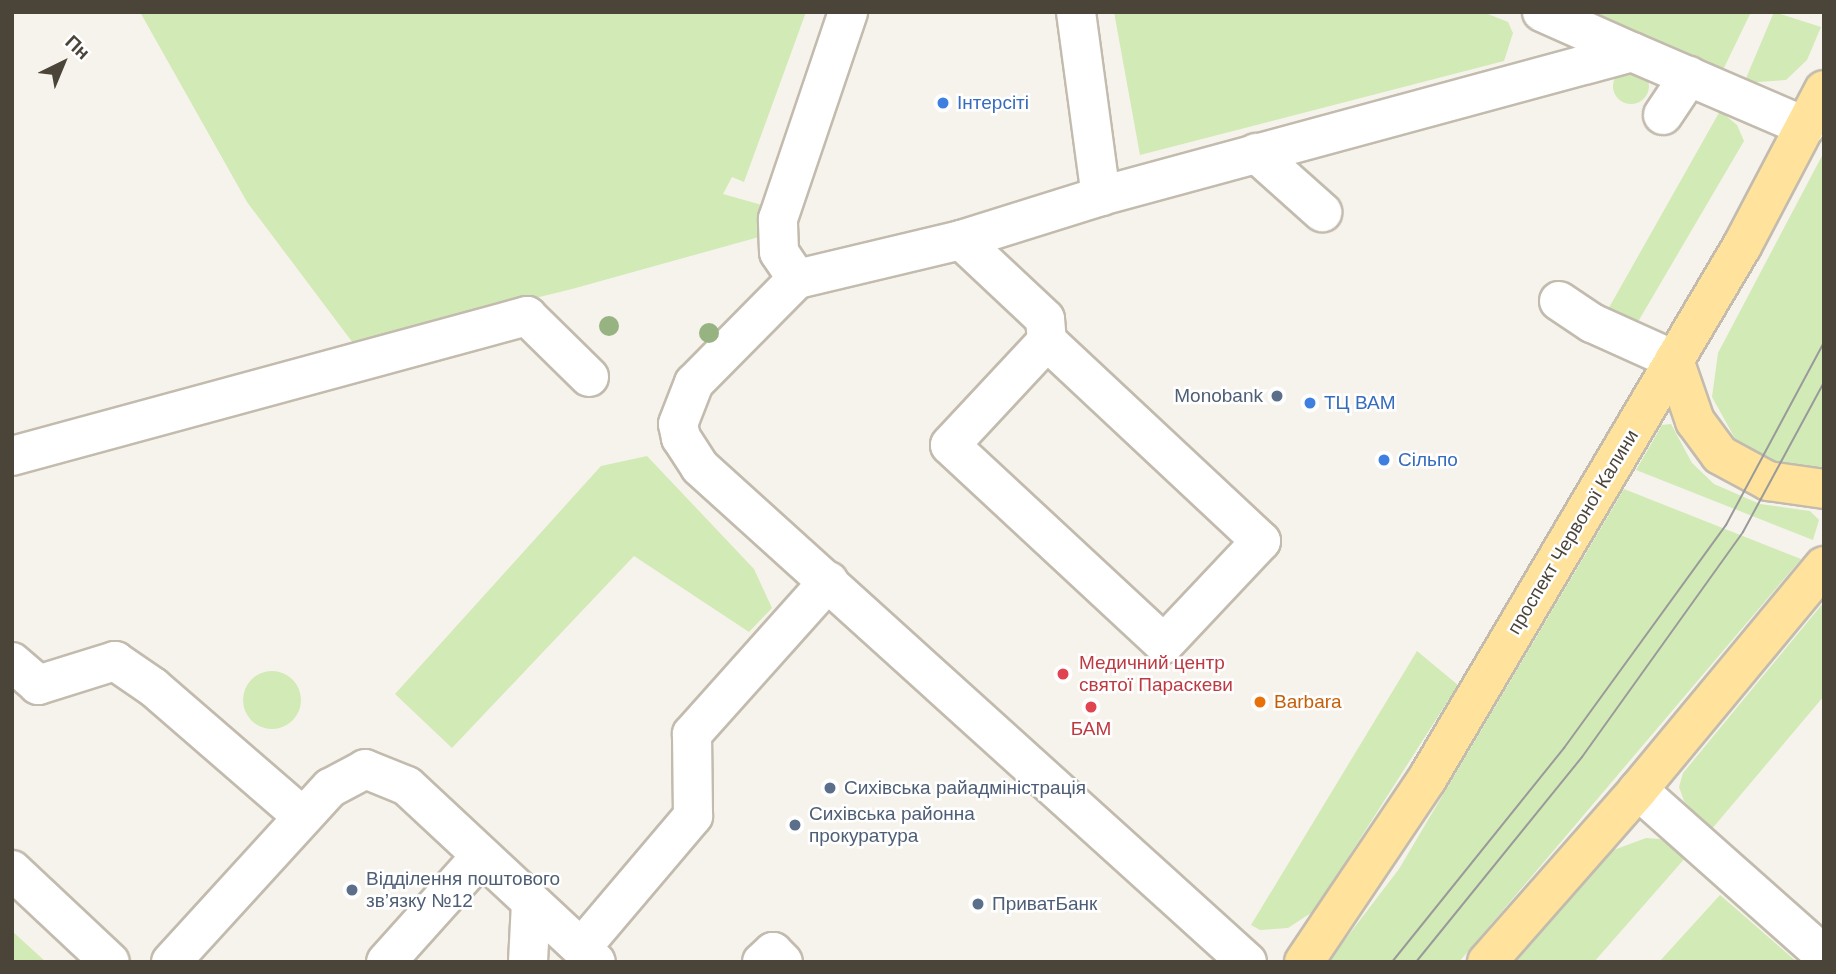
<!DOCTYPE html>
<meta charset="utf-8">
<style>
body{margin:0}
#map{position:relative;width:1836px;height:974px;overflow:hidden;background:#f6f3ec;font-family:Arial,sans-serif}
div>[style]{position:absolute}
.green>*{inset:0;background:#d2eab5}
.round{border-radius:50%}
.roads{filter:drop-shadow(2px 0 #c2bbae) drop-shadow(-2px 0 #c2bbae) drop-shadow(0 2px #c2bbae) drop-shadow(0 -2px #c2bbae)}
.minor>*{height:38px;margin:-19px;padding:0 19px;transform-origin:19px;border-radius:19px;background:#fff}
.major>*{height:38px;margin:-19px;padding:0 19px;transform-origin:19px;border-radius:19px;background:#ffe39c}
.tram>*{height:2px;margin:-1px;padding:0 1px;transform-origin:1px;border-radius:1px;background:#9a9a9a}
.trees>*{width:20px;height:20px;margin:-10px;border-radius:50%;background:#97b381}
.dots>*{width:19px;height:19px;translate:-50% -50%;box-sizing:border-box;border:4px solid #fff;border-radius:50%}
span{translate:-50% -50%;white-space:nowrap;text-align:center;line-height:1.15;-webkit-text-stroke:5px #fff;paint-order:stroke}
.shop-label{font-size:19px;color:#366cbe}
.left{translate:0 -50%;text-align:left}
.service-label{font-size:19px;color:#4e5e75}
.right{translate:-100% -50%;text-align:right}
.street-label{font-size:19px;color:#4b4439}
.health-label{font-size:19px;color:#be3a42}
.food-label{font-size:19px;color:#c56008}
.frame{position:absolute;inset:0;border:14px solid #4b4439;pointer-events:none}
.north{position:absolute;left:28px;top:28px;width:70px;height:70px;-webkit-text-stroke:5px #fff;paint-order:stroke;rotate:43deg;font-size:19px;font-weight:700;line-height:28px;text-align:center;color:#4b4439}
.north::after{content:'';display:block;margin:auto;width:24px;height:32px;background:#4b4439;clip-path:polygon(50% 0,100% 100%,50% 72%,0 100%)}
</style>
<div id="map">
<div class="green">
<div style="clip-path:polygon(140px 12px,806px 12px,744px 182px,732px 177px,723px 194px,762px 205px,759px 237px,572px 289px,353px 343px,247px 202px)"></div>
<div style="clip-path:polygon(1114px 12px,1483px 12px,1508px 22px,1513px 33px,1504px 61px,1140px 155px)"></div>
<div style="clip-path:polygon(1575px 12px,1751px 12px,1721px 74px)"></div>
<div style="clip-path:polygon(1774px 12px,1821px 27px,1807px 60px,1786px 80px,1744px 83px)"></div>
<div class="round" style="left:1613px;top:68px;width:36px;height:36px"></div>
<div style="clip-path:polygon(1720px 111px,1737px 125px,1744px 141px,1639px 320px,1633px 325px,1602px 320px)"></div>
<div style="clip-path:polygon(1824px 152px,1824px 478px,1757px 458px,1737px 442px,1712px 397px,1718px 353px)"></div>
<div style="clip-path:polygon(1671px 424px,1692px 463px,1714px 484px,1760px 504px,1810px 511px,1819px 520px,1813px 540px,1636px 470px,1662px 425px)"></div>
<div style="clip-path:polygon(647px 456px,754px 569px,772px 608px,749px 632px,634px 556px,452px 748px,395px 694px,601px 466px)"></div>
<div style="clip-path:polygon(1624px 489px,1801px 559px,1459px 962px,1328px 962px,1399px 869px)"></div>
<div style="clip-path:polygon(1824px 602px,1824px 696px,1711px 830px,1684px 801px,1679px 787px,1683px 773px)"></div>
<div style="clip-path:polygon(1417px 651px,1458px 685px,1314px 911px,1288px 928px,1260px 930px,1251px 925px)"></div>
<div class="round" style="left:243px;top:671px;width:58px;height:58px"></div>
<div style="clip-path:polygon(1646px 838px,1660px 839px,1686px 857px,1594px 962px,1512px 962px,1611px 851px)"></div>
<div style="clip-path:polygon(1720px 895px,1742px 914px,1797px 962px,1659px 962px)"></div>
<div style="clip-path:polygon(12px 931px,46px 962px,12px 962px)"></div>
</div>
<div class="roads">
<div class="minor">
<div style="left:1076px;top:12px;width:186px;rotate:82.3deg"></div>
<div style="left:1542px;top:12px;width:98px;rotate:24deg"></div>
<div style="left:1663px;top:115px;width:47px;rotate:-56.3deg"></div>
<div style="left:1256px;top:153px;width:89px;rotate:41.8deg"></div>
<div style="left:961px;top:240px;width:115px;rotate:43.2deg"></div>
<div style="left:1045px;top:319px;width:22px;rotate:85deg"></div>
<div style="left:1047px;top:341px;width:293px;rotate:43.1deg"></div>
<div style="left:1261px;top:541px;width:141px;rotate:133.3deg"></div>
<div style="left:1164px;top:644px;width:292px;rotate:-137.1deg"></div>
<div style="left:950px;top:445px;width:142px;rotate:-47deg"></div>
<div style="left:797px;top:279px;width:32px;rotate:-124deg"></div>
<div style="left:779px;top:252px;width:33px;rotate:-92deg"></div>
<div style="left:778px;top:219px;width:219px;rotate:-71.3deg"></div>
<div style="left:1559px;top:301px;width:40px;rotate:34deg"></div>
<div style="left:1592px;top:323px;width:90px;rotate:24.3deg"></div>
<div style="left:12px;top:456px;width:534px;rotate:-15.21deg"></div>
<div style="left:527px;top:316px;width:87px;rotate:44.5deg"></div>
<div style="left:12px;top:662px;width:35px;rotate:41deg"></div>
<div style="left:38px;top:685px;width:81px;rotate:-17.3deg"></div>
<div style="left:115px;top:661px;width:46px;rotate:34.4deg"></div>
<div style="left:153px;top:687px;width:198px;rotate:40.9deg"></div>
<div style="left:1638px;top:790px;width:249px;rotate:41.6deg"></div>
<div style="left:12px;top:870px;width:134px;rotate:43.2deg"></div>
<div style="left:582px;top:947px;width:172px;rotate:-49.7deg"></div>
<div style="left:693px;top:816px;width:82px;rotate:-90.7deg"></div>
<div style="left:692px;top:734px;width:205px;rotate:-48.2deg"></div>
<div style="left:171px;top:962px;width:236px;rotate:-47.6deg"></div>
<div style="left:330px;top:788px;width:40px;rotate:-28deg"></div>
<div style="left:365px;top:769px;width:45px;rotate:22deg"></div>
<div style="left:407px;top:786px;width:258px;rotate:43deg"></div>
<div style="left:386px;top:962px;width:142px;rotate:-48.1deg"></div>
<div style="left:528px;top:962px;width:59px;rotate:-87.1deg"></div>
<div style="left:762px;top:962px;width:15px;rotate:-42deg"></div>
<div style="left:773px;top:952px;width:14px;rotate:45deg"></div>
<div style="left:1247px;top:962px;width:738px;rotate:-137.86deg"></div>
<div style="left:700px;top:467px;width:35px;rotate:-123deg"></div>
<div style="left:681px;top:438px;width:14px;rotate:-102deg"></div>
<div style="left:678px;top:424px;width:44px;rotate:-68.7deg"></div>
<div style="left:694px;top:383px;width:146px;rotate:-45.3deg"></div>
<div style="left:797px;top:279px;width:169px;rotate:-13.4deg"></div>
<div style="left:961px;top:240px;width:147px;rotate:-17.4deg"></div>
<div style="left:1101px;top:196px;width:550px;rotate:-15.17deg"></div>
<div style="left:1632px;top:52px;width:189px;rotate:23.3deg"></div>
</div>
<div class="major">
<div style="left:1674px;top:360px;width:65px;rotate:71deg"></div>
<div style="left:1695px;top:421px;width:42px;rotate:53.7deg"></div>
<div style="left:1720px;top:455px;width:55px;rotate:28.4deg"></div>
<div style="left:1768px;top:481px;width:57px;rotate:8.1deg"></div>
<div style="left:1304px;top:962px;width:220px;rotate:-56.1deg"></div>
<div style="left:1427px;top:779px;width:619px;rotate:-59.42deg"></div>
<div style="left:1742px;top:246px;width:176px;rotate:-62.3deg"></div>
<div style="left:1487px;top:962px;width:229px;rotate:-48.7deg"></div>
<div style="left:1638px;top:790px;width:291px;rotate:-50.3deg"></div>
</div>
</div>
<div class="tram">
<div style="left:1392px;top:962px;width:275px;rotate:-51.2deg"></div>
<div style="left:1564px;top:748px;width:276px;rotate:-54deg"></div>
<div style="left:1726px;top:525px;width:208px;rotate:-61.8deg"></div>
<div style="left:1416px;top:962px;width:264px;rotate:-51deg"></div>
<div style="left:1582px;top:757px;width:277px;rotate:-54.4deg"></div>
<div style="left:1743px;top:532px;width:170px;rotate:-61.6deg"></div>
</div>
<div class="trees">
<div style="left:609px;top:326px"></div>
<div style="left:709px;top:333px"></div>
</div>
<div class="dots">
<div style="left:943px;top:103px;background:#3f7fe0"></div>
<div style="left:1277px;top:396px;background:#5c6f8a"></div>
<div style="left:1310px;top:403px;background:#3f7fe0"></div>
<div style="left:1384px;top:460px;background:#3f7fe0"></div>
<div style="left:1063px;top:674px;background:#e0444e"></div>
<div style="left:1260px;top:702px;background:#e8710a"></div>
<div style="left:1091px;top:707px;background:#e0444e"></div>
<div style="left:830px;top:788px;background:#5c6f8a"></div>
<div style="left:795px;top:825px;background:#5c6f8a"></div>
<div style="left:352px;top:890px;background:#5c6f8a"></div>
<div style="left:978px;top:904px;background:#5c6f8a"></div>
</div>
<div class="shop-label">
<span class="left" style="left:957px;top:103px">Інтерсіті</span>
<span class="left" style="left:1324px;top:403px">ТЦ ВАМ</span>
<span class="left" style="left:1398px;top:460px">Сільпо</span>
</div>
<div class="service-label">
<span class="right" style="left:1263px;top:396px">Monobank</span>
<span class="left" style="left:844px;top:788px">Сихівська райадміністрація</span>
<span class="left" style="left:809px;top:825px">Сихівська районна<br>прокуратура</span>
<span class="left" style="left:366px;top:890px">Відділення поштового<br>зв’язку №12</span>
<span class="left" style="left:992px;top:904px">ПриватБанк</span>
</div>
<div class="street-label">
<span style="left:1573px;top:532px;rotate:-59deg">проспект Червоної Калини</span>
</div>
<div class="health-label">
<span class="left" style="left:1079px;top:674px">Медичний центр<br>святої Параскеви</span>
<span style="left:1091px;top:729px">БАМ</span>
</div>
<div class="food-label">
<span class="left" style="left:1274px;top:702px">Barbara</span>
</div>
<div class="frame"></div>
<div class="north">Пн</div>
</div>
